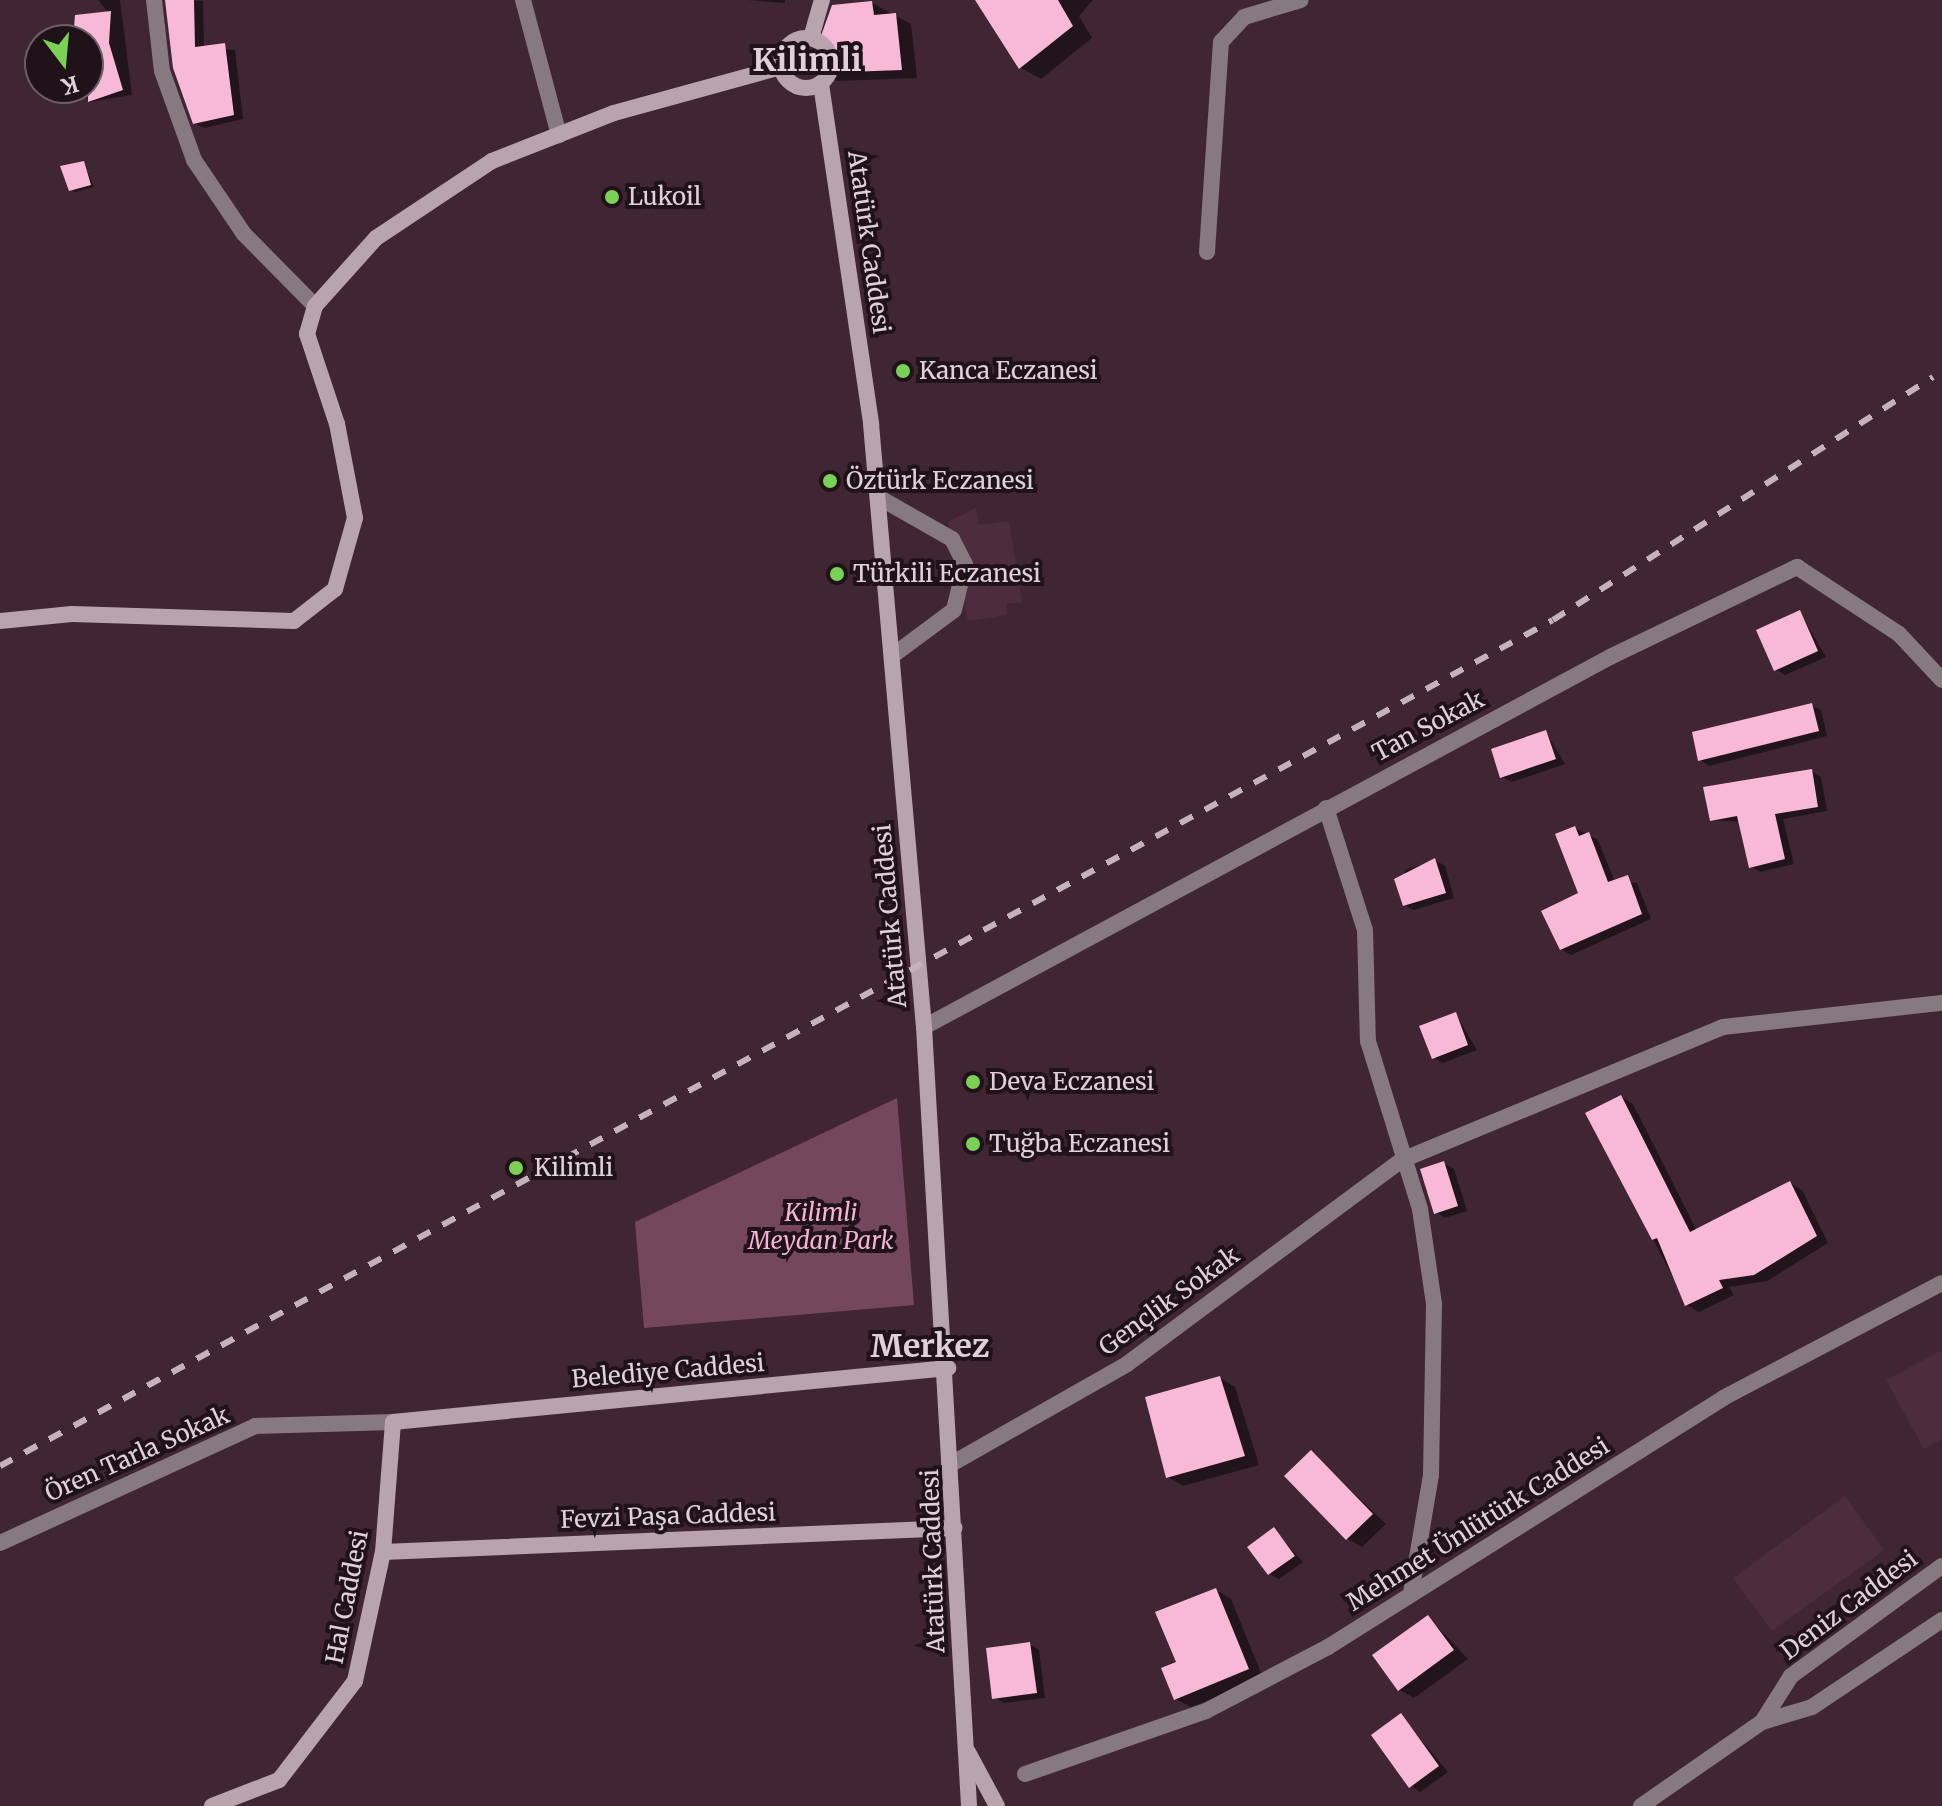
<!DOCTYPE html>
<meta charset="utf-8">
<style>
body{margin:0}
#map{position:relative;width:1942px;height:1806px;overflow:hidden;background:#402633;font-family:Merriweather,serif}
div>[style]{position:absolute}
.built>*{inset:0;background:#4d2c3d}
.green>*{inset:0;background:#75475f}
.shadow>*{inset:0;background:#0007}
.building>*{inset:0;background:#f8b9d9}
.street>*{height:16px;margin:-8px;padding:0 8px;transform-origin:8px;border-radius:8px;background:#877980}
.secondary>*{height:16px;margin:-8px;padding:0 8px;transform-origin:8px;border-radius:8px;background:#b9a3ad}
.secondary>.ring{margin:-8px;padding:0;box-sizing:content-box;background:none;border:16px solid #b9a3ad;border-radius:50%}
.rail>*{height:6px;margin-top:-3px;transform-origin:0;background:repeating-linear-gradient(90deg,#c5b2bb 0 14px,transparent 0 28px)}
.dots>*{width:22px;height:22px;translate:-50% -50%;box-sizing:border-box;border:4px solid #1f1319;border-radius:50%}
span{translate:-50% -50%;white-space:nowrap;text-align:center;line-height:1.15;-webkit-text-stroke:8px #1f1319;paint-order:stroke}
.poi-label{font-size:24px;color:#e1d0d8}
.left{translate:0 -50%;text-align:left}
.street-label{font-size:24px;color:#e1d0d8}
.park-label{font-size:24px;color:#f7b3d6;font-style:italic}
.district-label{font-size:32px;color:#e1d0d8;font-weight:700}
.north{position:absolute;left:24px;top:24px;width:80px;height:80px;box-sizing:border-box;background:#1f1319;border:2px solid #6d5f65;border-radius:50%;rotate:164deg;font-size:22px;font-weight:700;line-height:32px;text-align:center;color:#e1d0d8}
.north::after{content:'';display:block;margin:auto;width:28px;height:36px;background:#7bd155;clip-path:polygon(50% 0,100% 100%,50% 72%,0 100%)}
</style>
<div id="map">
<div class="built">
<div style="clip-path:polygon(976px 508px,979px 525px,1009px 521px,1022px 602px,1006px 604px,1007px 615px,968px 621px,948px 522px)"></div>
<div style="clip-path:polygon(1942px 1350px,1942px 1439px,1924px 1449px,1886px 1380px)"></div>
<div style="clip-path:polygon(1845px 1496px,1884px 1550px,1772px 1631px,1733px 1578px)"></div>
</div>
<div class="green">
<div style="clip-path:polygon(897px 1098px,914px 1305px,644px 1328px,635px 1222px)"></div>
</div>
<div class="shadow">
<div style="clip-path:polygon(98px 0,120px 0,132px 95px,90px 102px,78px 88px,88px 88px,88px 40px,75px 40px,108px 13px)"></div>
<div style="clip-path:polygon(166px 0,203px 1px,204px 48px,235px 50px,243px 119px,204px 128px,194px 123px)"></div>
<div style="clip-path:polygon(747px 0,785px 0,785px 3px)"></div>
<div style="clip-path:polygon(977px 0,1093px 0,1079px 16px,1092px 38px,1041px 79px,1021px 68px)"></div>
<div style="clip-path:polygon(872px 3px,911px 24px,917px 78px,837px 81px,822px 72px)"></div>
<div style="clip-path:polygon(84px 163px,94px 187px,75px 192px,71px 190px)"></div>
<div style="clip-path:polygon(1800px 613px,1826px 657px,1785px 675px,1775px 669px)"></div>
<div style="clip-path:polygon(1811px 705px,1821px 710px,1827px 736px,1709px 766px,1700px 760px)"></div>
<div style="clip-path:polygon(1546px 732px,1565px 764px,1512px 782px,1502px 777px)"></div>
<div style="clip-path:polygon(1811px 771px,1821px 777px,1827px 811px,1783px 819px,1794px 864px,1760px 872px,1750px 866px,1740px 822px,1712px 820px)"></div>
<div style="clip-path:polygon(1575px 828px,1598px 840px,1615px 882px,1637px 883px,1651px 919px,1571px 955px,1561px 949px,1581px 894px)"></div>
<div style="clip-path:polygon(1435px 860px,1445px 866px,1454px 898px,1414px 910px,1404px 905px,1405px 870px)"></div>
<div style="clip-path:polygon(1456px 1014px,1477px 1050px,1443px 1063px,1433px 1057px)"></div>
<div style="clip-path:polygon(1621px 1097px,1633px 1104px,1697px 1231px,1790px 1183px,1802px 1190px,1828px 1243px,1767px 1281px,1729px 1287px,1734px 1295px,1699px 1312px,1687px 1305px,1653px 1239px)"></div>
<div style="clip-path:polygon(1444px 1163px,1454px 1169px,1467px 1211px,1445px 1218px,1436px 1212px)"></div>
<div style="clip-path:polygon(1220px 1378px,1235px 1387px,1259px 1465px,1183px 1486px,1168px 1477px)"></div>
<div style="clip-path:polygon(1312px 1453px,1386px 1524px,1362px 1547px,1347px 1538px)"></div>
<div style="clip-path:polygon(1274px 1530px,1303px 1562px,1279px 1579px,1269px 1574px)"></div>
<div style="clip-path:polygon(1216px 1590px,1231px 1599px,1263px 1678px,1191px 1707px,1176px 1699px,1178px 1663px)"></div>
<div style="clip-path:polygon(1428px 1617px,1468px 1659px,1414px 1698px,1399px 1690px)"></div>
<div style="clip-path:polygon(1030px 1644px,1039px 1650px,1045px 1698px,1004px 1703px,994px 1697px)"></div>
<div style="clip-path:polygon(1401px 1716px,1448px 1772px,1420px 1792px,1411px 1786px)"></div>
</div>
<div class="building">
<div style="clip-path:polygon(165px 0,194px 0,195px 47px,225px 43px,234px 115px,193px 124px,173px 68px)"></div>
<div style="clip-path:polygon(975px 0,1058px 0,1073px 26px,1019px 69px)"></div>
<div style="clip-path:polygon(872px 1px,874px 15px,896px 13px,902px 70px,820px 73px,817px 47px,832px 5px)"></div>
<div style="clip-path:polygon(111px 11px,109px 43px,123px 90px,88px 102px,88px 40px,73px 40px,75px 15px)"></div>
<div style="clip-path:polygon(84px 161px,91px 185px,69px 191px,60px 166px)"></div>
<div style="clip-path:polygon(1800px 610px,1818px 651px,1774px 671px,1756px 630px)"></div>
<div style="clip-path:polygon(1812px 703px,1819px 731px,1698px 761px,1692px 732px)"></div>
<div style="clip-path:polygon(1546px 730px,1556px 759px,1500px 778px,1491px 749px)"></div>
<div style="clip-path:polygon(1812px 769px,1818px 807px,1775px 814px,1785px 859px,1749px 868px,1737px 816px,1710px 821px,1703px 787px)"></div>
<div style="clip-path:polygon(1575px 826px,1579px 836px,1589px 832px,1608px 882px,1628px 875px,1642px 914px,1560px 950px,1541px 911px,1578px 893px,1555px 834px)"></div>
<div style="clip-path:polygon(1435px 858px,1446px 893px,1403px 906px,1394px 879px)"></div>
<div style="clip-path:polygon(1456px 1012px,1468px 1045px,1432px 1059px,1419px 1026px)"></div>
<div style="clip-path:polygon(1621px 1095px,1690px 1232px,1790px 1181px,1817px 1236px,1754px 1275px,1719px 1280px,1723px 1288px,1685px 1306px,1657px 1238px,1652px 1240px,1585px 1113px)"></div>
<div style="clip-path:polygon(1444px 1161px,1458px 1206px,1434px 1214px,1420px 1169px)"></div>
<div style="clip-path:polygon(1220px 1376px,1245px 1456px,1166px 1478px,1145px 1397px)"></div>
<div style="clip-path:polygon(1311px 1450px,1373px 1514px,1346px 1540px,1284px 1476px)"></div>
<div style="clip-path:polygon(1274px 1527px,1295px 1556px,1268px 1575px,1247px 1547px)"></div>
<div style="clip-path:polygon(1216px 1588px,1249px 1669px,1174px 1700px,1161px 1668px,1176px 1662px,1155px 1612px)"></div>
<div style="clip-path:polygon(1428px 1615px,1454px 1650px,1398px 1691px,1372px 1655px)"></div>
<div style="clip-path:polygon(1030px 1642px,1037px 1693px,992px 1699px,986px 1648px)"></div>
<div style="clip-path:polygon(1401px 1713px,1439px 1766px,1409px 1788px,1371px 1735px)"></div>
</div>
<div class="street">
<div style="left:154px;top:0;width:71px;rotate:83.6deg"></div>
<div style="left:162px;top:71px;width:95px;rotate:70.2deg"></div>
<div style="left:194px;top:160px;width:89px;rotate:56deg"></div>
<div style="left:244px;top:234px;width:101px;rotate:45.4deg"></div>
<div style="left:523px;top:0;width:140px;rotate:75.1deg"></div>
<div style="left:1207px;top:252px;width:210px;rotate:-86.2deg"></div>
<div style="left:1221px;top:42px;width:34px;rotate:-47deg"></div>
<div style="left:1244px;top:17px;width:59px;rotate:-16.6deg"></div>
<div style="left:878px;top:497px;width:85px;rotate:29.6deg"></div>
<div style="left:952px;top:539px;width:28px;rotate:63deg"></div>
<div style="left:965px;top:564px;width:47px;rotate:103.4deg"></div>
<div style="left:954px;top:610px;width:77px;rotate:143.4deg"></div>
<div style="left:1326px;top:808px;width:128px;rotate:72.3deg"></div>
<div style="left:1365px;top:930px;width:111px;rotate:88.5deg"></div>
<div style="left:1368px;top:1041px;width:176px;rotate:72.8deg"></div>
<div style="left:1420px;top:1209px;width:96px;rotate:81.6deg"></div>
<div style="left:1434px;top:1304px;width:171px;rotate:91deg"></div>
<div style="left:1431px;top:1475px;width:120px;rotate:99.6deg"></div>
<div style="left:924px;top:1027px;width:779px;rotate:-28.34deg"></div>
<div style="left:1610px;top:657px;width:208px;rotate:-25.7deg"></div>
<div style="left:1797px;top:567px;width:122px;rotate:33.3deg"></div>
<div style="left:1899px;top:634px;width:63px;rotate:46.9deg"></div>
<div style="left:953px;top:1463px;width:200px;rotate:-29.6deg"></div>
<div style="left:1127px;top:1364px;width:342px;rotate:-36.6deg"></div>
<div style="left:1402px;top:1160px;width:347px;rotate:-22.5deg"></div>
<div style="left:1723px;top:1027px;width:220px;rotate:-6.3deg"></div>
<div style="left:0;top:1543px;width:281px;rotate:-24.6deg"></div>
<div style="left:255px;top:1426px;width:138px;rotate:-1.7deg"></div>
<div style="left:1762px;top:1722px;width:52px;rotate:-16.7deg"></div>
<div style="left:1812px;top:1707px;width:156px;rotate:-33.8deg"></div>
<div style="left:1025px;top:1774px;width:192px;rotate:-19.2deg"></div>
<div style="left:1206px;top:1711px;width:138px;rotate:-27.7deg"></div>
<div style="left:1328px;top:1647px;width:467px;rotate:-32.2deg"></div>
<div style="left:1723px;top:1398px;width:247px;rotate:-27.7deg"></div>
<div style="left:1641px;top:1806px;width:147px;rotate:-34.8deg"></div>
<div style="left:1762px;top:1722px;width:54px;rotate:-57.8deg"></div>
<div style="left:1791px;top:1676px;width:187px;rotate:-36.1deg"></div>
</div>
<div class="secondary">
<div class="ring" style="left:781px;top:38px;width:34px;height:34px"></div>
<div style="left:811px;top:38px;width:40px;rotate:-74deg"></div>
<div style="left:821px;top:84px;width:344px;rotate:81.6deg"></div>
<div style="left:871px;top:424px;width:605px;rotate:84.98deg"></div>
<div style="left:924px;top:1027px;width:780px;rotate:86.69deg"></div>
<div style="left:0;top:621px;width:72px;rotate:-5.6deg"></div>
<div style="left:72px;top:614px;width:222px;rotate:1.8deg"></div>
<div style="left:294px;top:621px;width:52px;rotate:-38deg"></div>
<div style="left:335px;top:589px;width:74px;rotate:-74.3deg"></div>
<div style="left:355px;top:518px;width:96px;rotate:-100.8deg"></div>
<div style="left:337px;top:424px;width:95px;rotate:-108.4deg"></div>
<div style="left:307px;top:334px;width:29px;rotate:-74deg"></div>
<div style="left:315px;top:306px;width:91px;rotate:-48.1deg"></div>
<div style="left:376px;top:238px;width:139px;rotate:-33.6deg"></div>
<div style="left:492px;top:161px;width:131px;rotate:-21.5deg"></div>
<div style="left:614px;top:113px;width:173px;rotate:-15.4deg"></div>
<div style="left:383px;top:1552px;width:572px;rotate:-2.41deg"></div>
<div style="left:968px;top:1752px;width:61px;rotate:61.8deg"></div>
<div style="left:212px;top:1806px;width:72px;rotate:-21.2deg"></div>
<div style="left:279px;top:1780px;width:125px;rotate:-52.5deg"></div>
<div style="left:355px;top:1681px;width:132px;rotate:-77.8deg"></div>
<div style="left:383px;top:1552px;width:130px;rotate:-85.6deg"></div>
<div style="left:393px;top:1422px;width:558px;rotate:-5.56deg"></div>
</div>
<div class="rail">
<div style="left:0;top:1466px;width:1768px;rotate:-28.58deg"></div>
<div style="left:1553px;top:620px;width:451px;rotate:-32.6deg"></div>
</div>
<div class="dots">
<div style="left:612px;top:197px;background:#7bd155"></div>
<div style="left:903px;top:371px;background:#7bd155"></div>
<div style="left:830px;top:481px;background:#7bd155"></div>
<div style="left:837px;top:574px;background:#7bd155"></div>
<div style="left:973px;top:1082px;background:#7bd155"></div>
<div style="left:973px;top:1144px;background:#7bd155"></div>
<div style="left:516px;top:1168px;background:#7bd155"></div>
</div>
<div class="poi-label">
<span class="left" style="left:628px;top:197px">Lukoil</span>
<span class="left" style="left:919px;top:371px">Kanca Eczanesi</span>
<span class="left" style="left:846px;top:481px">Öztürk Eczanesi</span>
<span class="left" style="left:853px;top:574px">Türkili Eczanesi</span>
<span class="left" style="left:989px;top:1082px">Deva Eczanesi</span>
<span class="left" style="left:989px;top:1144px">Tuğba Eczanesi</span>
<span class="left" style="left:534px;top:1168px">Kilimli</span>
</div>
<div class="street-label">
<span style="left:869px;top:242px;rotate:82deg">Atatürk Caddesi</span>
<span style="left:1428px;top:726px;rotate:-28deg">Tan Sokak</span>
<span style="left:890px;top:916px;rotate:-95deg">Atatürk Caddesi</span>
<span style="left:1169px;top:1301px;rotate:-36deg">Gençlik Sokak</span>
<span style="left:668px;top:1371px;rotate:-5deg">Belediye Caddesi</span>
<span style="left:137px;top:1454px;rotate:-24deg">Ören Tarla Sokak</span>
<span style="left:668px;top:1516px;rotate:-2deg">Fevzi Paşa Caddesi</span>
<span style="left:1478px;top:1524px;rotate:-32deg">Mehmet Ünlütürk Caddesi</span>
<span style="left:933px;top:1561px;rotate:-92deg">Atatürk Caddesi</span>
<span style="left:347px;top:1597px;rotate:-79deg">Hal Caddesi</span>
<span style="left:1849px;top:1605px;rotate:-37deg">Deniz Caddesi</span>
</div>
<div class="park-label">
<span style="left:821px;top:1227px">Kilimli<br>Meydan Park</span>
</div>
<div class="district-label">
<span style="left:807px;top:60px">Kilimli</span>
<span style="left:930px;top:1346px">Merkez</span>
</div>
<div class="north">K</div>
</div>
